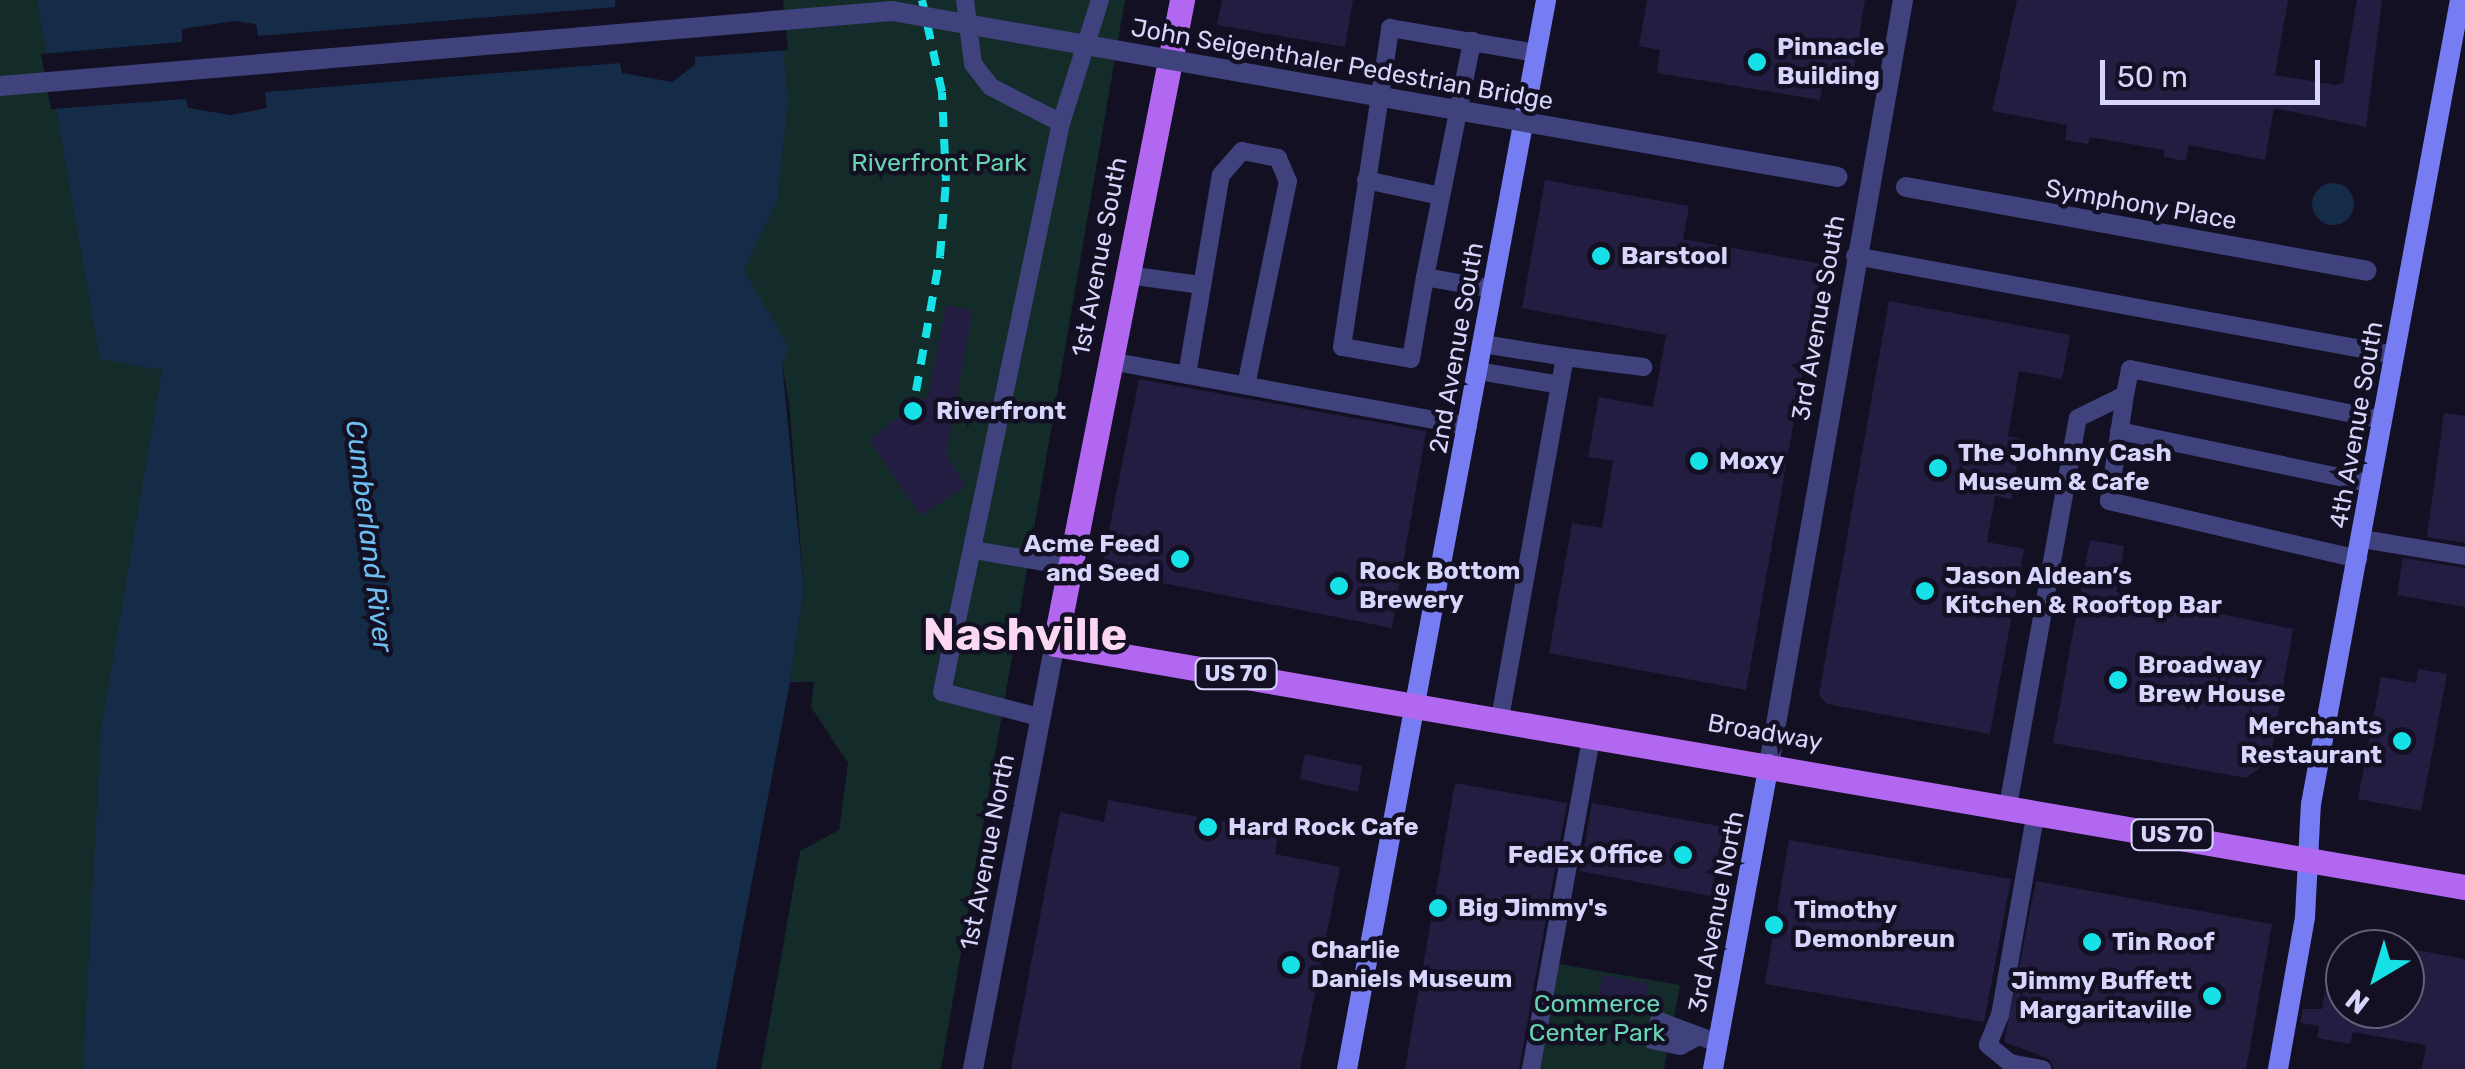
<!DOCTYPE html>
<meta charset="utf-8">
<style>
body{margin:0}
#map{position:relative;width:2465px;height:1069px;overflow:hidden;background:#121022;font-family:Rubik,sans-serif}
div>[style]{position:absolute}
.green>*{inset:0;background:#142c29}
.water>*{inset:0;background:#152c48}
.round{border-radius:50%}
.pier>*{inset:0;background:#121022}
.building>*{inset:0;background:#231e41}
.lane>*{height:18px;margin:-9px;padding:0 9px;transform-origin:9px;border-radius:9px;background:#40427d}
.street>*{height:20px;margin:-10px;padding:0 10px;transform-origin:10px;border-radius:10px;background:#40427d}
.secondary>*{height:20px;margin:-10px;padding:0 10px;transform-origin:10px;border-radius:10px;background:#767cf2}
.primary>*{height:25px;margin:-12.5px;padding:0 12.5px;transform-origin:12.5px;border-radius:12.5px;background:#b267f0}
.rail>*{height:8px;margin-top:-4px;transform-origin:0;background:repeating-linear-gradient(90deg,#16e1e6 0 15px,transparent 0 27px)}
.street-bridge>*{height:20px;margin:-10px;padding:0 10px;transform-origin:10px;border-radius:10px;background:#40427d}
.dots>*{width:28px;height:28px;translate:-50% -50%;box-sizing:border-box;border:5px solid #121022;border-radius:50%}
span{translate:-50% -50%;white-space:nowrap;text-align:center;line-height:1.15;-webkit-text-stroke:9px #121022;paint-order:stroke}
.shield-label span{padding:2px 8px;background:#121022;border:2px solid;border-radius:8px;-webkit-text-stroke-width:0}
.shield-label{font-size:22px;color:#d7d5fb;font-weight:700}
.poi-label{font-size:25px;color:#d7d5fb;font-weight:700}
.left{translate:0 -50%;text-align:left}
.right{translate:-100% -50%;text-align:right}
.street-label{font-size:25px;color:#d7d5fb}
.park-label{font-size:25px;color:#68d4b1}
.water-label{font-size:28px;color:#6ebef1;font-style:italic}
.town-label{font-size:45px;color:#fbd7f1;font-weight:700}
.north{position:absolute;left:2325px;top:929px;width:100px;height:100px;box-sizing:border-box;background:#121022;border:2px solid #615f79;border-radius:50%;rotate:218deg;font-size:28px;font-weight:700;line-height:40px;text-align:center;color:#d7d5fb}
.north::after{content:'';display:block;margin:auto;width:35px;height:45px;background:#16e1e6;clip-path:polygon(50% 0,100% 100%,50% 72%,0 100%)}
.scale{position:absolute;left:2100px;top:60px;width:220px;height:45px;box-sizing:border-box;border:5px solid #d7d5fb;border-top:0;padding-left:12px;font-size:30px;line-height:35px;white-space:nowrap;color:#d7d5fb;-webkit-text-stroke:8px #121022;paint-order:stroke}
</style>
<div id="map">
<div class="green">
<div style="clip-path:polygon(0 0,41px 0,162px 370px,103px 1069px,0 1069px)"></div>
<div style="clip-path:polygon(778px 0,1125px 0,941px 1069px,761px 1069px,800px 850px,839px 830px,848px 763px,790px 682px,804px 590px,789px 402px,782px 364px,744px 270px,777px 202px)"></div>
<div style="clip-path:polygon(1559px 964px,1680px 985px,1664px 1069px,1534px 1069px)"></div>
</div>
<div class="water">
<div style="clip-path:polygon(37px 0,778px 0,788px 100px,777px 202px,744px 270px,789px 348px,782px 364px,804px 590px,790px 681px,814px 682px,811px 707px,848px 763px,839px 830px,800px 851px,761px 1069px,83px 1069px,101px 731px,162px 370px,100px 359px)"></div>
<div class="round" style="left:2312px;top:183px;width:42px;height:42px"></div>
</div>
<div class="pier">
<div style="clip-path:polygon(615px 0,783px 0,788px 50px,695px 57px,695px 65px,672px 82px,622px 73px,620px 63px,265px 92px,267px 108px,231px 115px,188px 108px,186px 99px,51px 109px,41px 54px,182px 42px,182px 29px,234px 21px,256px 24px,258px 36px,615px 7px)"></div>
<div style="clip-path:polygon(790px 682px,814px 682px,811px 707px,848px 763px,839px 830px,800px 851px,761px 1069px,716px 1069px)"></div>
</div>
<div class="building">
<div style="clip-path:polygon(1222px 0,1353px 0,1345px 47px,1217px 25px)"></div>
<div style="clip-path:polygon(1647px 0,1865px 0,1852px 81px,1824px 77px,1820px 100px,1657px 73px,1660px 50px,1639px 46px)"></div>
<div style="clip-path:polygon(2017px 0,2288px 0,2275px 75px,2336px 85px,2343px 83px,2357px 0,2382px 0,2366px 127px,2274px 108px,2265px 160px,2189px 145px,2186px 161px,2164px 157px,2164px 150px,2090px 137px,2088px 144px,2065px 140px,2067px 125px,1992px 111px)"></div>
<div style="clip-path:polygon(1545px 180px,1689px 206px,1683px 239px,1822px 264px,1746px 690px,1549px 653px,1572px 523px,1602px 528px,1613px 461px,1588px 457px,1599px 397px,1653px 407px,1666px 335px,1522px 308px)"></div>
<div style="clip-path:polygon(1889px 301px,2070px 335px,2062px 379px,2019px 371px,2008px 436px,2022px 439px,2011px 499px,1995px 496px,1987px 542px,2024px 549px,1990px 734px,1827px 704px,1819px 695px)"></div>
<div style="clip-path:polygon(946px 305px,973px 310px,946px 455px,966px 486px,921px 516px,869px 440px,928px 395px)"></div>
<div style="clip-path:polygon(1139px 379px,1426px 431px,1392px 628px,1101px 571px)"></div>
<div style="clip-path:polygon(2444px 413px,2465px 416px,2465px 543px,2427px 537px)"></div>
<div style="clip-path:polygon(2090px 540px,2124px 546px,2116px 592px,2293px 629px,2270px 760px,2246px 778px,2053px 743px)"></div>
<div style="clip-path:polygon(2403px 558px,2465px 568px,2465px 607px,2397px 595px)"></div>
<div style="clip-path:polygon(2418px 669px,2447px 674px,2421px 811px,2358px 799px,2381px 677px,2416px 683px)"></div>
<div style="clip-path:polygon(1305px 754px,1362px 766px,1358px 792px,1300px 779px)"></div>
<div style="clip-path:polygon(1455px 783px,1567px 803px,1519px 1069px,1405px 1069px)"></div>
<div style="clip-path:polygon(1108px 800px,1279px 832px,1275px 854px,1340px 867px,1300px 1069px,1011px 1069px,1060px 812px,1104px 822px)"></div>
<div style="clip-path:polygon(1592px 803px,1724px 827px,1711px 896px,1580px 871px)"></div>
<div style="clip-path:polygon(1789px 840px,2011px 879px,1984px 1022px,1765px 984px)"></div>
<div style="clip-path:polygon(2036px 881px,2272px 924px,2246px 1069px,2054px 1069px,2049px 1059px,2004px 1042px)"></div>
<div style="clip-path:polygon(2405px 948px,2465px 959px,2465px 1069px,2422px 1069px,2426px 1045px,2353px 1032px,2350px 1044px,2317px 1038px,2319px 1026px,2300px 1023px,2303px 1009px,2322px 1009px,2332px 951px,2345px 952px,2345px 1009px,2405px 1009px)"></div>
<div style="clip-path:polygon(1602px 975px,1649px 983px,1644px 1012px,1597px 1003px)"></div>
</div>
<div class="lane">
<div style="left:965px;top:0;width:64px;rotate:82.9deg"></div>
<div style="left:973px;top:64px;width:29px;rotate:52deg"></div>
<div style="left:991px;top:87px;width:79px;rotate:27.2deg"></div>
<div style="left:1366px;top:180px;width:76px;rotate:12.2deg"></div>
<div style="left:1855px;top:256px;width:549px;rotate:10.39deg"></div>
<div style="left:1127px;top:275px;width:76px;rotate:7.6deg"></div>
<div style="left:1425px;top:277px;width:241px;rotate:-78.7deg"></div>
<div style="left:1493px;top:289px;width:69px;rotate:-170deg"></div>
<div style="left:1425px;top:277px;width:83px;rotate:99.7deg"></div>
<div style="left:1411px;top:359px;width:70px;rotate:-170.1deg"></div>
<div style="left:1342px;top:347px;width:323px;rotate:-81.4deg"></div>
<div style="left:1390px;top:28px;width:148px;rotate:9.7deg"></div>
<div style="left:1483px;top:344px;width:83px;rotate:9deg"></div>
<div style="left:1110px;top:361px;width:364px;rotate:10.3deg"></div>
<div style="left:1478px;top:371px;width:83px;rotate:9.7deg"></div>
<div style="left:1187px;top:375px;width:203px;rotate:-80.4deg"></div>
<div style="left:1221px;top:175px;width:32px;rotate:-49deg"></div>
<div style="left:1242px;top:151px;width:37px;rotate:11deg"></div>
<div style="left:1278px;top:158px;width:25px;rotate:67deg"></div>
<div style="left:1288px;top:181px;width:209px;rotate:101.6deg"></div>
<div style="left:2125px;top:395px;width:26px;rotate:-79deg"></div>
<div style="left:2130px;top:369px;width:258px;rotate:11.4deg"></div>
<div style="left:2119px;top:431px;width:258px;rotate:11.8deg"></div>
<div style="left:2362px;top:539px;width:104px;rotate:9.4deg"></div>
<div style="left:974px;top:550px;width:95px;rotate:9.7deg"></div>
<div style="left:1039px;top:717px;width:100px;rotate:-165.5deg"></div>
<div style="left:942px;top:692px;width:581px;rotate:-78.19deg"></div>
<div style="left:1061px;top:123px;width:129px;rotate:-72.4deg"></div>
<div style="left:1500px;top:718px;width:367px;rotate:-79.8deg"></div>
<div style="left:1565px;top:357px;width:79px;rotate:7.3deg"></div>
<div style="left:2008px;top:806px;width:394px;rotate:-79.8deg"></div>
<div style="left:2078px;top:418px;width:52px;rotate:-26.1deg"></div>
<div style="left:2125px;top:395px;width:107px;rotate:98.6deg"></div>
<div style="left:2109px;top:501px;width:256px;rotate:13.1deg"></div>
<div style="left:2036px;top:811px;width:207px;rotate:100deg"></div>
<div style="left:2000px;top:1015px;width:32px;rotate:112deg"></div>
<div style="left:1988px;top:1045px;width:28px;rotate:39deg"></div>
<div style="left:2010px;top:1063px;width:33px;rotate:11deg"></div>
<div style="left:1659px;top:1021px;width:63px;rotate:20.4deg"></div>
<div style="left:1652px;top:1040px;width:29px;rotate:12deg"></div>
<div style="left:1680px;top:1046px;width:17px;rotate:-28deg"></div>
<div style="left:1531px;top:1069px;width:341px;rotate:-79.7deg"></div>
</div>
<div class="street">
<div style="left:1906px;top:187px;width:468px;rotate:10.3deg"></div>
<div style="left:1769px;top:764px;width:776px;rotate:-80.05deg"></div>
<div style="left:973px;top:1069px;width:433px;rotate:-79.1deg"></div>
</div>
<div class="secondary">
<div style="left:1347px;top:1069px;width:1087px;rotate:-79.45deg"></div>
<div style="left:1713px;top:1069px;width:310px;rotate:-79.6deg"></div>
<div style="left:2278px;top:1069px;width:154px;rotate:-79.9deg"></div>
<div style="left:2305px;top:917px;width:113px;rotate:-87deg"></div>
<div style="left:2311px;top:804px;width:818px;rotate:-79.5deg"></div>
</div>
<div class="primary">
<div style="left:1182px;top:0;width:656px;rotate:101.16deg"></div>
<div style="left:1055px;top:644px;width:1431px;rotate:9.78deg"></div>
</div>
<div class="rail">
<div style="left:916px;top:391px;width:137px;rotate:-79.9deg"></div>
<div style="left:940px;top:256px;width:75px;rotate:-85.4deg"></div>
<div style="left:946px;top:181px;width:89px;rotate:-92.6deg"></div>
<div style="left:942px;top:92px;width:94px;rotate:-102.3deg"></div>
</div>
<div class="street-bridge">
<div style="left:0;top:86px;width:895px;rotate:-4.81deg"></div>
<div style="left:892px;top:11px;width:960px;rotate:9.95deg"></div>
</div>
<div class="dots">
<div style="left:1757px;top:62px;background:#16e1e6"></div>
<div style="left:1601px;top:256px;background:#16e1e6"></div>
<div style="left:913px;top:411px;background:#16e1e6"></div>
<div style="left:1699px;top:461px;background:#16e1e6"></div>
<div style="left:1938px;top:468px;background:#16e1e6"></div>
<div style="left:1180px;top:559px;background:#16e1e6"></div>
<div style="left:1339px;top:586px;background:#16e1e6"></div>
<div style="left:1925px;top:591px;background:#16e1e6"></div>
<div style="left:2118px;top:680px;background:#16e1e6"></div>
<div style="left:2402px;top:741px;background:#16e1e6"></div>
<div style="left:1208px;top:827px;background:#16e1e6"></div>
<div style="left:1683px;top:855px;background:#16e1e6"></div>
<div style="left:1438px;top:908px;background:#16e1e6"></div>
<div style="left:1774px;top:925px;background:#16e1e6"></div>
<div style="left:2092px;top:942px;background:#16e1e6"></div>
<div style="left:1291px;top:965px;background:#16e1e6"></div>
<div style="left:2212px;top:996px;background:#16e1e6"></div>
</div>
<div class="shield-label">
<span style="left:1236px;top:674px">US 70</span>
<span style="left:2172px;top:835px">US 70</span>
</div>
<div class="poi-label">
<span class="left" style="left:1777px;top:62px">Pinnacle<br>Building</span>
<span class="left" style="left:1621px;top:256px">Barstool</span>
<span class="left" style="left:936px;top:411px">Riverfront</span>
<span class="left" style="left:1958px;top:468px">The Johnny Cash<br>Museum &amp; Cafe</span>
<span class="left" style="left:1719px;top:461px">Moxy</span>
<span class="right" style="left:1160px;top:559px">Acme Feed<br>and Seed</span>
<span class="left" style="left:1359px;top:586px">Rock Bottom<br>Brewery</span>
<span class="left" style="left:1945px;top:591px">Jason Aldean’s<br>Kitchen &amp; Rooftop Bar</span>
<span class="left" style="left:2138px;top:680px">Broadway<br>Brew House</span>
<span class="right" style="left:2382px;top:741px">Merchants<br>Restaurant</span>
<span class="left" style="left:1228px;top:827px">Hard Rock Cafe</span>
<span class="right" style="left:1663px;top:855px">FedEx Office</span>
<span class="left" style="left:1458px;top:908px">Big Jimmy's</span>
<span class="left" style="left:1794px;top:925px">Timothy<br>Demonbreun</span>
<span class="left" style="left:2112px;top:942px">Tin Roof</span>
<span class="left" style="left:1311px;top:965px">Charlie<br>Daniels Museum</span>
<span class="right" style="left:2192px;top:996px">Jimmy Buffett<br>Margaritaville</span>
</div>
<div class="street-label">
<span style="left:1342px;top:65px;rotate:10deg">John Seigenthaler Pedestrian Bridge</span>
<span style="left:2141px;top:205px;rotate:10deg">Symphony Place</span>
<span style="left:1100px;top:257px;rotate:-79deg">1st Avenue South</span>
<span style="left:1819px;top:318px;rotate:-80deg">3rd Avenue South</span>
<span style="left:1457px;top:348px;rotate:-80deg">2nd Avenue South</span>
<span style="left:2357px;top:425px;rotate:-80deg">4th Avenue South</span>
<span style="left:1765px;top:733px;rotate:10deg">Broadway</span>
<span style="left:988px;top:852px;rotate:-79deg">1st Avenue North</span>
<span style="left:1717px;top:912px;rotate:-79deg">3rd Avenue North</span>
</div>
<div class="park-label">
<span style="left:939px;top:163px">Riverfront Park</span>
<span style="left:1597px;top:1019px">Commerce<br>Center Park</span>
</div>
<div class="water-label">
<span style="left:369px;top:536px;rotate:83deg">Cumberland River</span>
</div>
<div class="town-label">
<span style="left:1025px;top:635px">Nashville</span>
</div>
<div class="north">N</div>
<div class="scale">50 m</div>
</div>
